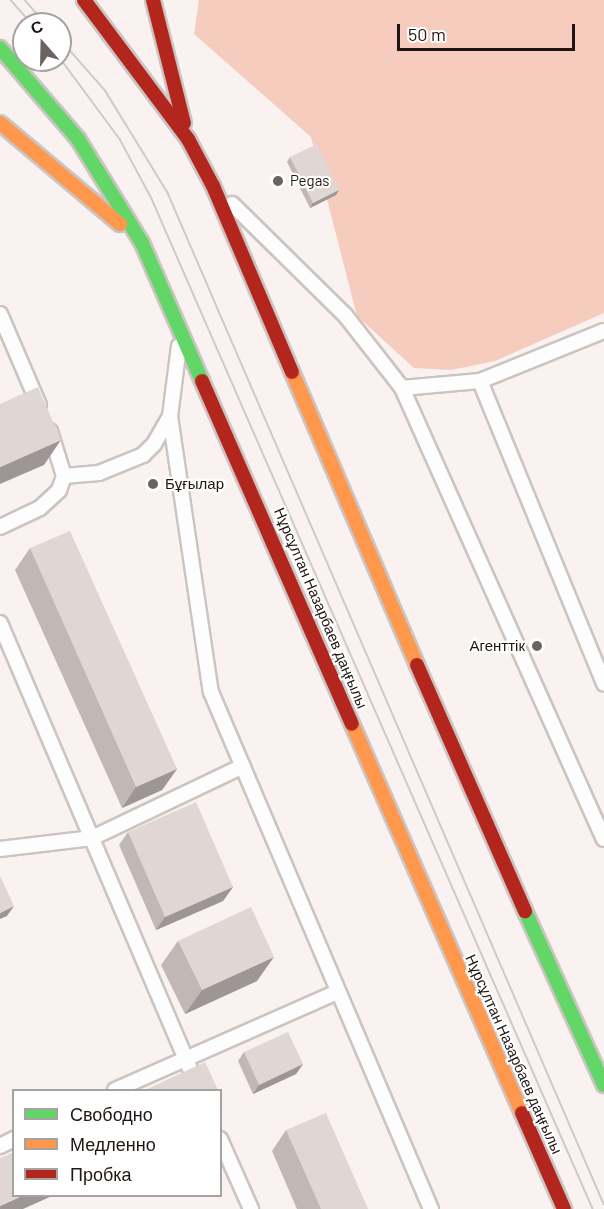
<!DOCTYPE html>
<meta charset="utf-8">
<style>
body{margin:0}
#map{position:relative;width:604px;height:1209px;overflow:hidden;background:#f9f2f0;font-family:Barlow,sans-serif}
div>[style]{position:absolute}
.green>*{inset:0;background:#f5ccbd}
.roads{filter:drop-shadow(2px 0 #ccc4c1) drop-shadow(-2px 0 #ccc4c1) drop-shadow(0 2px #ccc4c1) drop-shadow(0 -2px #ccc4c1)}
.lane>*{height:14px;margin:-7px;padding:0 7px;transform-origin:7px;border-radius:7px;background:#fefdfd}
.fast>*{height:14px;margin:-7px;padding:0 7px;transform-origin:7px;border-radius:7px;background:#63d668}
.slow>*{height:14px;margin:-7px;padding:0 7px;transform-origin:7px;border-radius:7px;background:#ff974d}
.jam>*{height:14px;margin:-7px;padding:0 7px;transform-origin:7px;border-radius:7px;background:#b3261e}
.tram>*{height:1.5px;margin:-0.75px;padding:0 0.75px;transform-origin:0.75px;border-radius:0.75px;background:#cdcbca}
.wall>*{inset:0;background:#c1b8b6}
.shaded-wall>*{inset:0;background:#9d9694}
.building>*{inset:0;background:#e0d6d4}
.dots>*{width:16px;height:16px;translate:-50% -50%;box-sizing:border-box;border:3px solid #fff;border-radius:50%}
span{translate:-50% -50%;white-space:nowrap;text-align:center;line-height:1.15;-webkit-text-stroke:4.5px #fff;paint-order:stroke}
.poi-label{font-size:15px;color:#201612}
.left{translate:0 -50%;text-align:left}
.right{translate:-100% -50%;text-align:right}
.street-label{font-size:15px;color:#201612}
.legend{position:absolute;left:12px;top:1089px;width:210px;height:108px;box-sizing:border-box;background:#fff;border:2px solid #a6a2a0;margin:0;padding:8px 10px;list-style:none;font-size:18px;color:#201612}
.legend li{display:flex;align-items:center;gap:12px;height:30px}
.legend b{width:30px;border:2px solid #a6a2a0}
.north{position:absolute;left:12px;top:12px;width:60px;height:60px;box-sizing:border-box;background:#fff;border:2px solid #a6a2a0;border-radius:50%;rotate:340deg;font-size:16px;font-weight:700;line-height:24px;text-align:center;color:#201612}
.north::after{content:'';display:block;margin:auto;width:21px;height:27px;background:#6c6360;clip-path:polygon(50% 0,100% 100%,50% 72%,0 100%)}
.scale{position:absolute;left:397px;top:24px;width:178px;height:27px;box-sizing:border-box;border:3px solid #201612;border-top:0;padding-left:8px;font-size:18px;line-height:21px;white-space:nowrap;color:#201612;-webkit-text-stroke:4px #fff;paint-order:stroke}
</style>
<div id="map">
<div class="green">
<div style="clip-path:polygon(199px 0,604px 0,604px 313px,495px 361px,451px 370px,414px 368px,357px 316px,311px 137px,194px 34px)"></div>
</div>
<div class="roads">
<div class="lane">
<div style="left:232px;top:204px;width:158px;rotate:44.5deg"></div>
<div style="left:345px;top:315px;width:93px;rotate:52deg"></div>
<div style="left:402px;top:388px;width:494px;rotate:65.9deg"></div>
<div style="left:0;top:314px;width:99px;rotate:66.8deg"></div>
<div style="left:179px;top:346px;width:71px;rotate:97.3deg"></div>
<div style="left:170px;top:416px;width:279px;rotate:81.6deg"></div>
<div style="left:211px;top:692px;width:562px;rotate:66.95deg"></div>
<div style="left:480px;top:381px;width:327px;rotate:67.7deg"></div>
<div style="left:402px;top:388px;width:78px;rotate:-5.1deg"></div>
<div style="left:480px;top:381px;width:134px;rotate:-22deg"></div>
<div style="left:64px;top:476px;width:35px;rotate:-5deg"></div>
<div style="left:99px;top:473px;width:48px;rotate:-22.2deg"></div>
<div style="left:143px;top:455px;width:16px;rotate:-45deg"></div>
<div style="left:154px;top:444px;width:32px;rotate:-60deg"></div>
<div style="left:0;top:527px;width:44px;rotate:-25.4deg"></div>
<div style="left:40px;top:508px;width:26px;rotate:-43deg"></div>
<div style="left:59px;top:490px;width:15px;rotate:-70deg"></div>
<div style="left:64px;top:476px;width:47px;rotate:-107.3deg"></div>
<div style="left:0;top:623px;width:508px;rotate:66.92deg"></div>
<div style="left:0;top:849px;width:93px;rotate:-6.8deg"></div>
<div style="left:92px;top:838px;width:167px;rotate:-25.5deg"></div>
<div style="left:115px;top:1090px;width:243px;rotate:-23.8deg"></div>
<div style="left:220px;top:1139px;width:77px;rotate:66.1deg"></div>
<div style="left:0;top:1146px;width:16px;rotate:-27deg"></div>
</div>
<div class="fast">
<div style="left:0;top:48px;width:120px;rotate:49.4deg"></div>
<div style="left:78px;top:139px;width:122px;rotate:58.4deg"></div>
<div style="left:142px;top:243px;width:150px;rotate:66.5deg"></div>
<div style="left:525px;top:911px;width:191px;rotate:65.6deg"></div>
</div>
<div class="slow">
<div style="left:0;top:123px;width:157px;rotate:40.1deg"></div>
<div style="left:292px;top:372px;width:319px;rotate:66.9deg"></div>
<div style="left:352px;top:724px;width:425px;rotate:66.4deg"></div>
</div>
<div class="jam">
<div style="left:84px;top:0;width:174px;rotate:53.2deg"></div>
<div style="left:188px;top:139px;width:53px;rotate:62deg"></div>
<div style="left:213px;top:186px;width:202px;rotate:67deg"></div>
<div style="left:153px;top:0;width:127px;rotate:75.9deg"></div>
<div style="left:202px;top:381px;width:374px;rotate:66.4deg"></div>
<div style="left:417px;top:665px;width:269px;rotate:66.3deg"></div>
<div style="left:522px;top:1113px;width:105px;rotate:66.4deg"></div>
</div>
</div>
<div class="tram">
<div style="left:11px;top:0;width:32px;rotate:49deg"></div>
<div style="left:25px;top:0;width:32px;rotate:49deg"></div>
<div style="left:60px;top:39px;width:68px;rotate:48.6deg"></div>
<div style="left:105px;top:90px;width:121px;rotate:58.5deg"></div>
<div style="left:168px;top:193px;width:1101px;rotate:66.67deg"></div>
<div style="left:60px;top:58px;width:101px;rotate:53.5deg"></div>
<div style="left:120px;top:139px;width:68px;rotate:61.9deg"></div>
<div style="left:152px;top:199px;width:1102px;rotate:66.41deg"></div>
</div>
<div class="wall">
<div style="clip-path:polygon(290px 157px,339px 190px,336px 195px,310px 208px,287px 162px)"></div>
<div style="clip-path:polygon(30px 548px,177px 769px,162px 790px,122px 808px,15px 570px)"></div>
<div style="clip-path:polygon(128px 832px,233px 887px,223px 901px,156px 930px,119px 845px)"></div>
<div style="clip-path:polygon(178px 941px,257px 981px,185px 1014px,161px 965px)"></div>
<div style="clip-path:polygon(244px 1052px,303px 1064px,296px 1074px,253px 1094px,238px 1061px)"></div>
<div style="clip-path:polygon(286px 1130px,368px 1209px,297px 1209px,272px 1151px)"></div>
</div>
<div class="shaded-wall">
<div style="clip-path:polygon(339px 190px,336px 195px,310px 208px,313px 203px)"></div>
<div style="clip-path:polygon(61px 440px,44px 465px,0 484px,0 467px)"></div>
<div style="clip-path:polygon(177px 769px,162px 790px,122px 808px,136px 787px)"></div>
<div style="clip-path:polygon(233px 887px,223px 901px,156px 930px,165px 917px)"></div>
<div style="clip-path:polygon(14px 906px,7px 916px,0 919px,0 913px)"></div>
<div style="clip-path:polygon(274px 957px,257px 981px,185px 1014px,202px 990px)"></div>
<div style="clip-path:polygon(303px 1064px,296px 1074px,253px 1094px,259px 1085px)"></div>
<div style="clip-path:polygon(22px 1196px,52px 1196px,23px 1209px,0 1209px,0 1206px)"></div>
</div>
<div class="building">
<div style="clip-path:polygon(317px 144px,339px 190px,313px 203px,290px 157px)"></div>
<div style="clip-path:polygon(38px 387px,61px 440px,0 467px,0 404px)"></div>
<div style="clip-path:polygon(70px 531px,177px 769px,136px 787px,30px 548px)"></div>
<div style="clip-path:polygon(196px 802px,233px 887px,165px 917px,128px 832px)"></div>
<div style="clip-path:polygon(0 876px,14px 906px,0 913px)"></div>
<div style="clip-path:polygon(251px 907px,274px 957px,202px 990px,178px 941px)"></div>
<div style="clip-path:polygon(288px 1032px,303px 1064px,259px 1085px,244px 1052px)"></div>
<div style="clip-path:polygon(205px 1062px,218px 1090px,145px 1090px)"></div>
<div style="clip-path:polygon(326px 1113px,368px 1209px,321px 1209px,286px 1130px)"></div>
<div style="clip-path:polygon(14px 1152px,14px 1196px,22px 1196px,0 1206px,0 1158px)"></div>
</div>
<div class="dots">
<div style="left:278px;top:181px;background:#6c6360"></div>
<div style="left:153px;top:484px;background:#6c6360"></div>
<div style="left:537px;top:646px;background:#6c6360"></div>
</div>
<div class="poi-label">
<span class="left" style="left:290px;top:181px">Pegas</span>
<span class="left" style="left:165px;top:484px">Бұғылар</span>
<span class="right" style="left:525px;top:646px">Агенттік</span>
</div>
<div class="street-label">
<span style="left:321px;top:608px;rotate:67deg">Нұрсұлтан Назарбаев даңғылы</span>
<span style="left:514px;top:1054px;rotate:66deg">Нұрсұлтан Назарбаев даңғылы</span>
</div>
<ul class="legend">
<li><b style="height:8px;background:#63d668"></b>Свободно</li>
<li><b style="height:8px;background:#ff974d"></b>Медленно</li>
<li><b style="height:8px;background:#b3261e"></b>Пробка</li>
</ul>
<div class="north">С</div>
<div class="scale">50 m</div>
</div>
